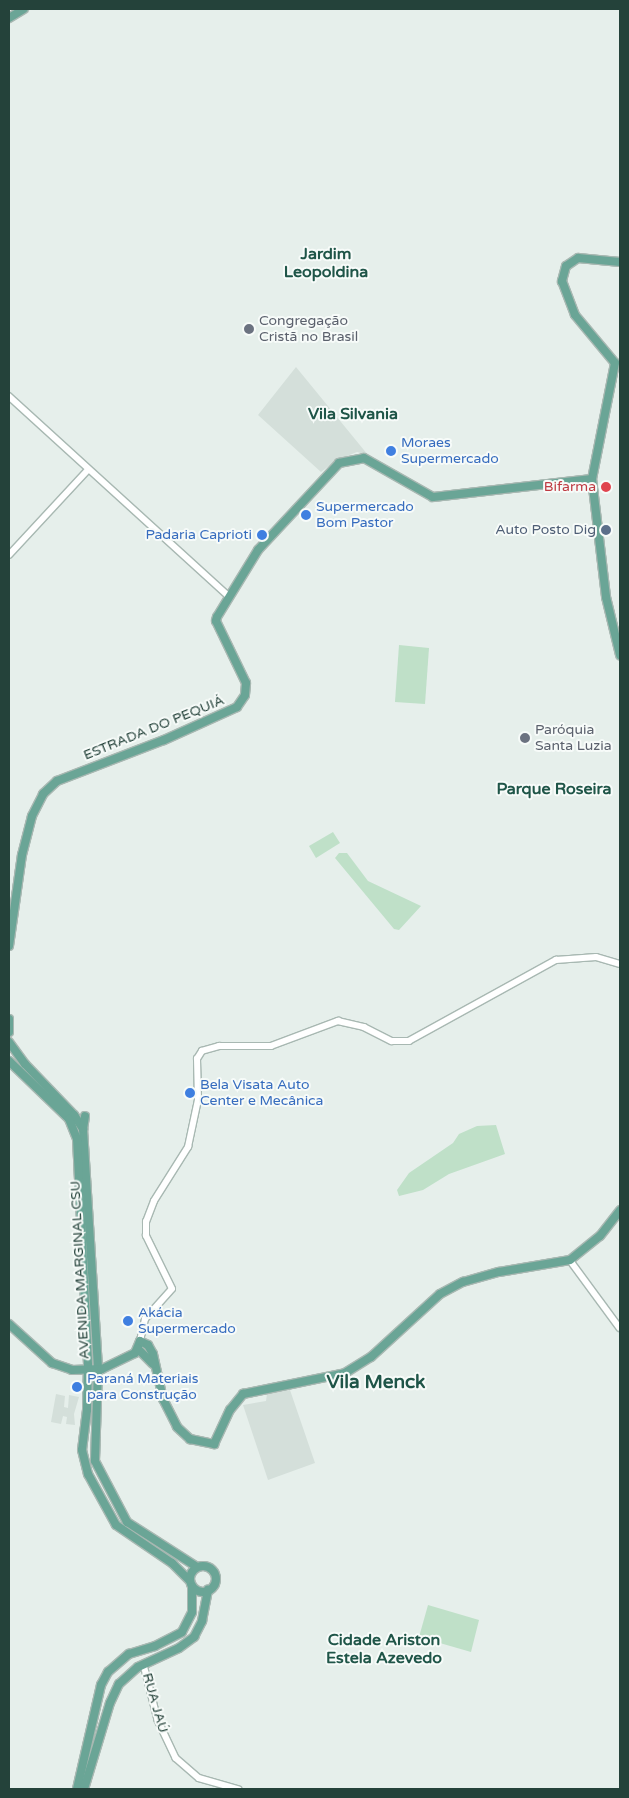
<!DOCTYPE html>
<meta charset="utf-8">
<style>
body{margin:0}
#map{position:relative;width:629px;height:1798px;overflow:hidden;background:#e6efeb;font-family:"Varela Round",sans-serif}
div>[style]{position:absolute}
.built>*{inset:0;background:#d4dfda}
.green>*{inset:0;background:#bfe0c8}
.roads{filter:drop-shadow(1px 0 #a8b8b2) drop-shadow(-1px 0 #a8b8b2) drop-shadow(0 1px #a8b8b2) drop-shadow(0 -1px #a8b8b2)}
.minor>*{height:5.5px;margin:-2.75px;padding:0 2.75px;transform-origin:2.75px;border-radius:2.75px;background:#fff}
.major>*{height:8px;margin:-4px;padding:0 4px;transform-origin:4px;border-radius:4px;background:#6aa596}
.major>.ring{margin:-4px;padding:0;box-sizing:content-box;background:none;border:8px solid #6aa596;border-radius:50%}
.dots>*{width:14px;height:14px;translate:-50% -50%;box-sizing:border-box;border:2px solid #f7fbf9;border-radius:50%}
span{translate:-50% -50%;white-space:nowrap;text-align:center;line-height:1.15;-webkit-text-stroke:4px #f7fbf9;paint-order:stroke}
.worship-label{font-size:14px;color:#5b616d}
.left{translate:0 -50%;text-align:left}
.shop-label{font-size:14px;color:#366cbe}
.right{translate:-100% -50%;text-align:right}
.health-label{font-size:14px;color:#be3a42}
.service-label{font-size:14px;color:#4e5e75}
.street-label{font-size:14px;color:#24423a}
.quarter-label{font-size:16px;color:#1f5548;font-weight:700}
.district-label{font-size:19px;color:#1f5548;font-weight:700}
.frame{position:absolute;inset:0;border:10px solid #24423a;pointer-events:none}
</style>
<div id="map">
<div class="built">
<div style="clip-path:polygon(296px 367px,368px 455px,357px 452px,337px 460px,321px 472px,258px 415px)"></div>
<div style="clip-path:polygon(290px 1390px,315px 1463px,268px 1480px,243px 1405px,266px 1401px,267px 1394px)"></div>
<div style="clip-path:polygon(56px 1394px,65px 1396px,64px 1407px,68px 1408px,69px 1395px,79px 1397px,74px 1414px,75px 1425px,66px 1424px,67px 1417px,63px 1416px,61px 1424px,51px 1422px)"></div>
</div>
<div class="green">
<div style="clip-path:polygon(399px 645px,429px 648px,425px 704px,395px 702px)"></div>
<div style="clip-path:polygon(333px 832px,340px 843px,316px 858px,309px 846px)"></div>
<div style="clip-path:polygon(339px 853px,347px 853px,368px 881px,421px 906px,399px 930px,394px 929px,335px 858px)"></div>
<div style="clip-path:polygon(496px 1125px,505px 1154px,449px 1174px,423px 1190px,399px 1196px,397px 1190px,409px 1173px,453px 1143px,459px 1134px,477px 1126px)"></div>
<div style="clip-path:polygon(428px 1605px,479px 1620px,471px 1652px,419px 1637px)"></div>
</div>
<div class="roads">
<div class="minor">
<div style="left:9px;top:396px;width:297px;rotate:42.3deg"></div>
<div style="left:9px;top:555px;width:116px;rotate:-47.1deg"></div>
<div style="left:570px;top:1260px;width:84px;rotate:53.7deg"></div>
<div style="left:140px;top:1341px;width:23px;rotate:-77deg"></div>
<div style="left:145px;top:1319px;width:40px;rotate:-48deg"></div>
<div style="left:172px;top:1289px;width:59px;rotate:-116.1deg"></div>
<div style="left:146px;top:1236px;width:14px;rotate:-90deg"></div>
<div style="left:146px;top:1222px;width:22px;rotate:-69deg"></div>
<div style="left:154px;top:1201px;width:64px;rotate:-57.8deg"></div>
<div style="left:188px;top:1147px;width:48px;rotate:-78deg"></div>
<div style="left:198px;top:1100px;width:41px;rotate:-91.4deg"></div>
<div style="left:197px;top:1059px;width:9px;rotate:-58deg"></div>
<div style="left:202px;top:1051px;width:18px;rotate:-16deg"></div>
<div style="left:219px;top:1046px;width:52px"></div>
<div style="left:271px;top:1046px;width:72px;rotate:-20.5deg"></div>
<div style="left:338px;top:1021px;width:27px;rotate:13deg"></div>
<div style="left:364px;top:1027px;width:31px;rotate:27deg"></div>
<div style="left:392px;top:1041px;width:17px"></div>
<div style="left:409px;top:1041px;width:168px;rotate:-28.9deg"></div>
<div style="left:556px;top:960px;width:40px;rotate:-4.3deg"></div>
<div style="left:596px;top:957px;width:25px;rotate:16deg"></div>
<div style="left:144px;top:1665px;width:57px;rotate:75.7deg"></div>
<div style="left:158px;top:1720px;width:42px;rotate:64.7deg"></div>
<div style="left:176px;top:1758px;width:30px;rotate:41deg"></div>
<div style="left:199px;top:1778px;width:41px;rotate:15.8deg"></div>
</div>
<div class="major">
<div style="left:9px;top:18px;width:17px;rotate:-31deg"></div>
<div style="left:620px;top:262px;width:42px;rotate:-174.6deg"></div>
<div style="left:578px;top:258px;width:14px;rotate:146deg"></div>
<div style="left:566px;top:266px;width:16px;rotate:105deg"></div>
<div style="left:562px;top:281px;width:36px;rotate:69deg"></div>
<div style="left:575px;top:315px;width:62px;rotate:50.2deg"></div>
<div style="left:615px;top:363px;width:118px;rotate:101.2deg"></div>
<div style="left:592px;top:479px;width:119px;rotate:83.2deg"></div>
<div style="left:606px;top:597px;width:60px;rotate:76.4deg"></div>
<div style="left:9px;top:946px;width:92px;rotate:-81.9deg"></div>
<div style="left:22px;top:855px;width:40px;rotate:-75.6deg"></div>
<div style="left:32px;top:816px;width:25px;rotate:-63deg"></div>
<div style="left:43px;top:794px;width:19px;rotate:-43deg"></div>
<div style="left:57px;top:781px;width:115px;rotate:-21deg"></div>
<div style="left:164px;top:740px;width:80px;rotate:-24.3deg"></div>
<div style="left:237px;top:707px;width:14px;rotate:-56deg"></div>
<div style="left:245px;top:695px;width:12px;rotate:-85deg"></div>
<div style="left:246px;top:683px;width:69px;rotate:-115.8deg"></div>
<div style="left:216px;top:621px;width:4px;rotate:-76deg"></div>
<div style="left:217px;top:617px;width:79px;rotate:-58.5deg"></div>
<div style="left:258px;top:550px;width:119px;rotate:-47deg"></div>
<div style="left:339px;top:463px;width:25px;rotate:-11deg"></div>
<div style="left:364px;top:458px;width:79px;rotate:29.5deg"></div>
<div style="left:433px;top:497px;width:160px;rotate:-6.5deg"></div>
<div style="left:9px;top:1019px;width:13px;rotate:90deg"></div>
<div style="left:9px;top:1042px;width:27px;rotate:54deg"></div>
<div style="left:25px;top:1064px;width:71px;rotate:46.1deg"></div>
<div style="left:74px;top:1115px;width:17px;rotate:57deg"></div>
<div style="left:83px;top:1129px;width:241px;rotate:86.4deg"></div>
<div style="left:98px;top:1370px;width:91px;rotate:91.9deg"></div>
<div style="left:95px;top:1461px;width:69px;rotate:62.3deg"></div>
<div style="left:127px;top:1522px;width:83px;rotate:32.7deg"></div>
<div style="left:9px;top:1061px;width:83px;rotate:44deg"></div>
<div style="left:69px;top:1119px;width:22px;rotate:68deg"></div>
<div style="left:77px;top:1139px;width:226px;rotate:87.2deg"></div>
<div style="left:88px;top:1365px;width:45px;rotate:91.3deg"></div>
<div style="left:87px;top:1410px;width:40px;rotate:97.1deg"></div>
<div style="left:82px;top:1450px;width:25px;rotate:76deg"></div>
<div style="left:88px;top:1474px;width:58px;rotate:61.2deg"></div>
<div style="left:116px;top:1525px;width:68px;rotate:34.2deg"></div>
<div style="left:172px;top:1563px;width:24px;rotate:45deg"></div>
<div style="left:83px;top:1129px;width:13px;rotate:-81deg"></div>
<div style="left:9px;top:1324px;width:58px;rotate:42.2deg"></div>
<div style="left:52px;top:1363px;width:21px;rotate:19deg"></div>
<div style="left:72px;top:1370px;width:30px;rotate:-2deg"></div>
<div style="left:102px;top:1369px;width:37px;rotate:-26deg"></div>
<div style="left:135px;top:1353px;width:13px;rotate:-67deg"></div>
<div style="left:140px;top:1341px;width:9px;rotate:27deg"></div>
<div style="left:148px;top:1345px;width:10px;rotate:61deg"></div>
<div style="left:153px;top:1354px;width:46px;rotate:77.5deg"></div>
<div style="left:163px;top:1399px;width:31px;rotate:63deg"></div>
<div style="left:177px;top:1427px;width:18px;rotate:43deg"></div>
<div style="left:190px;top:1439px;width:25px;rotate:12deg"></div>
<div style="left:214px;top:1444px;width:38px;rotate:-65deg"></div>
<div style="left:230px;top:1410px;width:21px;rotate:-51deg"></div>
<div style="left:243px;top:1394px;width:104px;rotate:-11.6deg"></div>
<div style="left:345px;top:1373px;width:31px;rotate:-32deg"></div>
<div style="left:371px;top:1357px;width:93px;rotate:-42.4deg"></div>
<div style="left:440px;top:1294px;width:26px;rotate:-28deg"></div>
<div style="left:463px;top:1282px;width:37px;rotate:-16deg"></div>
<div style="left:499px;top:1272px;width:72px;rotate:-9.6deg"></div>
<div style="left:570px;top:1260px;width:38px;rotate:-39deg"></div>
<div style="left:600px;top:1236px;width:33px;rotate:-52deg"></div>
<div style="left:138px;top:1349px;width:21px;rotate:45deg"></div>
<div class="ring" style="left:190px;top:1566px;width:18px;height:18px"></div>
<div style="left:77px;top:1789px;width:107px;rotate:-77deg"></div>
<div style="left:101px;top:1685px;width:15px;rotate:-62deg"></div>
<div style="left:108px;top:1672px;width:28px;rotate:-41deg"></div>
<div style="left:129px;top:1654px;width:27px;rotate:-17deg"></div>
<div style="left:155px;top:1646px;width:30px;rotate:-27deg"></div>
<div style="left:182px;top:1632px;width:22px;rotate:-63deg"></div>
<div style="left:192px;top:1612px;width:25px;rotate:-90deg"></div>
<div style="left:84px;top:1789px;width:90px;rotate:-73.2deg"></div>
<div style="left:110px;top:1703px;width:21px;rotate:-65deg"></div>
<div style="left:119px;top:1684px;width:25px;rotate:-42deg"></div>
<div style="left:138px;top:1667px;width:45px;rotate:-24.9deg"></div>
<div style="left:179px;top:1648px;width:19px;rotate:-36deg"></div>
<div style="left:194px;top:1637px;width:18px;rotate:-63deg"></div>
<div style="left:202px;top:1621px;width:32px;rotate:-79deg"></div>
</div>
</div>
<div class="dots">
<div style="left:249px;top:329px;background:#6b7280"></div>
<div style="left:391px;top:451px;background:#3f7fe0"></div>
<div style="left:606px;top:487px;background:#e0444e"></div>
<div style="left:306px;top:515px;background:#3f7fe0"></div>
<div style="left:606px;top:530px;background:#5c6f8a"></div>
<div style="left:262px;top:535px;background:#3f7fe0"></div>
<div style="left:525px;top:738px;background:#6b7280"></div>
<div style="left:190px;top:1093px;background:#3f7fe0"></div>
<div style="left:128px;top:1321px;background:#3f7fe0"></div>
<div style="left:77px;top:1387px;background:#3f7fe0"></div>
</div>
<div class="worship-label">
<span class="left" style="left:259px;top:329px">Congregação<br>Cristã no Brasil</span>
<span class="left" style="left:535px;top:738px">Paróquia<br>Santa Luzia</span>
</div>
<div class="shop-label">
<span class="left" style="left:401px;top:451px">Moraes<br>Supermercado</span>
<span class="left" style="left:316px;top:515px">Supermercado<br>Bom Pastor</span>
<span class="right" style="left:252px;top:535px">Padaria Caprioti</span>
<span class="left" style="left:200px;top:1093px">Bela Visata Auto<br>Center e Mecânica</span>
<span class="left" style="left:138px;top:1321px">Akácia<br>Supermercado</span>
<span class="left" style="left:87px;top:1387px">Paraná Materiais<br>para Construção</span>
</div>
<div class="health-label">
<span class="right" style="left:596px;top:487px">Bifarma</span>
</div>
<div class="service-label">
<span class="right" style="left:596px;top:530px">Auto Posto Dig</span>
</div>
<div class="street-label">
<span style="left:154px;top:728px;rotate:-22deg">ESTRADA DO PEQUIÁ</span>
<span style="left:80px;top:1270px;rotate:-93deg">AVENIDA MARGINAL CSU</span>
<span style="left:155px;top:1703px;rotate:74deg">RUA JAÚ</span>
</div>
<div class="quarter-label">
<span style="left:326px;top:263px">Jardim<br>Leopoldina</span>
<span style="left:353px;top:414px">Vila Silvania</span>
<span style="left:554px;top:789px">Parque Roseira</span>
<span style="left:384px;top:1649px">Cidade Ariston<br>Estela Azevedo</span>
</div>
<div class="district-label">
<span style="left:376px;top:1383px">Vila Menck</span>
</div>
<div class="frame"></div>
</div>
